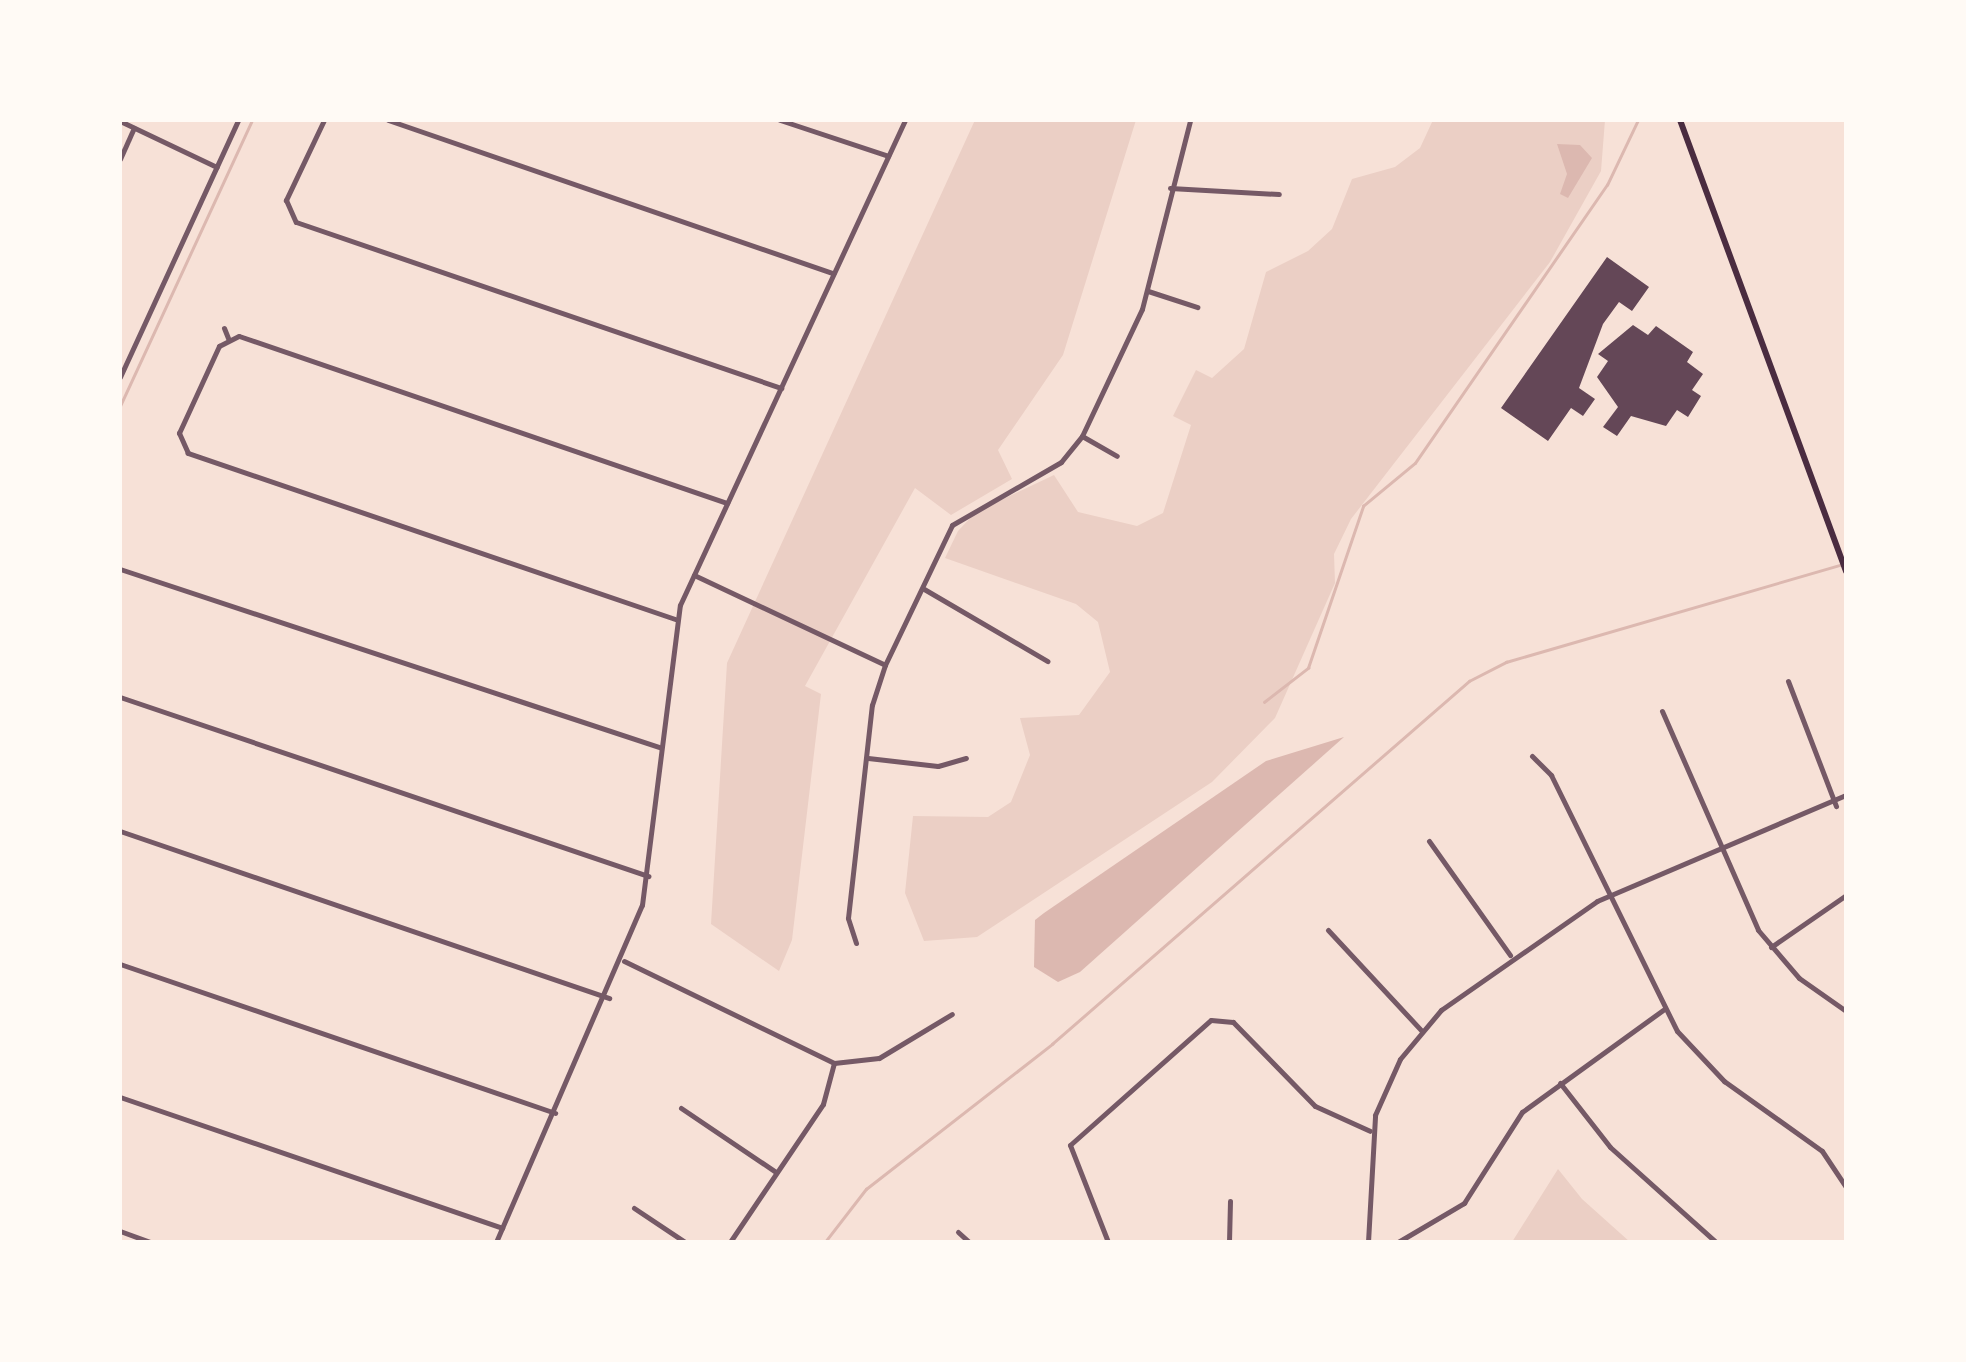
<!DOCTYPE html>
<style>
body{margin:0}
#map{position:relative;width:1966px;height:1362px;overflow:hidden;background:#f7e1d7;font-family:"Asap Condensed",sans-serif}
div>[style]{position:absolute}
.green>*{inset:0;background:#ebcfc5}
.water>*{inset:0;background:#dcb8b0}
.stream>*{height:2.5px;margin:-1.25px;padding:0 1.25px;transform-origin:1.25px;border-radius:1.25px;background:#dcb8b0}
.building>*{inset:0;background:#644757}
.minor>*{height:5px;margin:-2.5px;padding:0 2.5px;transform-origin:2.5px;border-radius:2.5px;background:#755966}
.secondary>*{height:6px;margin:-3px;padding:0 3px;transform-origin:3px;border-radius:3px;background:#4a2c40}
span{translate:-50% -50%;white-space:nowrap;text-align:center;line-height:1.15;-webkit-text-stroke:9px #fffaf5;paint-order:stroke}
.frame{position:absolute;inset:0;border:122px solid #fffaf5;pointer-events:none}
</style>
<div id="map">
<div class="green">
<div style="clip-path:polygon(975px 120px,1136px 120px,1063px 355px,998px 450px,1012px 479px,951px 515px,915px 488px,805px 686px,821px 694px,792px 940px,779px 971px,711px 924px,727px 663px)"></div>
<div style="clip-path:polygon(1433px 120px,1605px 120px,1601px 171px,1550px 262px,1351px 519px,1334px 554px,1335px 583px,1275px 718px,1212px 782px,977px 937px,924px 941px,905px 893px,913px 816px,988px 817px,1011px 802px,1030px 755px,1020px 718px,1079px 715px,1110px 672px,1098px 622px,1076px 604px,945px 558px,958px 531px,976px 512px,1054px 475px,1078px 512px,1137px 526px,1163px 513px,1191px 425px,1173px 416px,1196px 370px,1212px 378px,1244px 349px,1266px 272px,1308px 251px,1332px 229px,1352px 179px,1395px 167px,1420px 148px)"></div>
<div style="clip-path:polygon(1558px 1169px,1582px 1199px,1630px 1242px,1512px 1242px)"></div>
</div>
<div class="water">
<div style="clip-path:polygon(1557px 144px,1580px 145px,1592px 158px,1568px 198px,1560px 194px,1567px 174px)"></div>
<div style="clip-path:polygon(1344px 737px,1080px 972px,1058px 982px,1034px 967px,1035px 920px,1044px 913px,1266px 761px)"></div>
</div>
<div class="stream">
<div style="left:120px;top:406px;width:315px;rotate:-65.2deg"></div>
<div style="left:1264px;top:702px;width:56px;rotate:-37.7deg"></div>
<div style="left:1308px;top:668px;width:171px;rotate:-71.2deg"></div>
<div style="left:1363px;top:506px;width:67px;rotate:-39.6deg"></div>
<div style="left:1415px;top:463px;width:338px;rotate:-55.4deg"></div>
<div style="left:1607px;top:185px;width:72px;rotate:-64.5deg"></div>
<div style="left:825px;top:1242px;width:67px;rotate:-52.3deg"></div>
<div style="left:866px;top:1189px;width:236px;rotate:-37.9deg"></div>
<div style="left:1052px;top:1044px;width:553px;rotate:-41.04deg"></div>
<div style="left:1469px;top:681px;width:42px;rotate:-27.2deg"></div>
<div style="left:1506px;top:662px;width:351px;rotate:-16.2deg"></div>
</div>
<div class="building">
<div style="clip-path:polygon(1607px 257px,1649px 287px,1632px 311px,1619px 302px,1603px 324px,1579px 388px,1595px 399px,1583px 416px,1571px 408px,1548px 441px,1501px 408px)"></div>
<div style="clip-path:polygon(1633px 325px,1648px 335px,1656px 326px,1693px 352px,1687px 362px,1703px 374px,1692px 390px,1701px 396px,1688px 417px,1677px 410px,1666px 426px,1631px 416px,1617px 436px,1603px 427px,1618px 407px,1597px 377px,1608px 361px,1598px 354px)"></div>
</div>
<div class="minor">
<div style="left:324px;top:120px;width:89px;rotate:115.4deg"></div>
<div style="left:286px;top:200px;width:24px;rotate:66deg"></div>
<div style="left:296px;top:222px;width:513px;rotate:18.89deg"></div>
<div style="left:388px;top:120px;width:471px;rotate:19deg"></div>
<div style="left:780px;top:120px;width:114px;rotate:18.4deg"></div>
<div style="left:120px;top:121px;width:107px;rotate:25.4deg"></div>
<div style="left:120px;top:159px;width:34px;rotate:-66deg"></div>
<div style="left:1170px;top:188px;width:109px;rotate:3.2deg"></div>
<div style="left:1148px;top:291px;width:52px;rotate:18.1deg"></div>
<div style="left:224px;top:328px;width:11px;rotate:68deg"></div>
<div style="left:120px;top:377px;width:283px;rotate:-65.3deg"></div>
<div style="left:1082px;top:436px;width:40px;rotate:29.7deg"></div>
<div style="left:120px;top:569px;width:568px;rotate:18.28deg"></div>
<div style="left:694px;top:575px;width:211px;rotate:25.2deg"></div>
<div style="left:924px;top:589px;width:143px;rotate:30.3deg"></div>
<div style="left:675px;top:619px;width:515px;rotate:-161.18deg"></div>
<div style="left:188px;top:453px;width:22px;rotate:-114deg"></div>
<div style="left:179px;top:433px;width:96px;rotate:-65.3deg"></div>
<div style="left:219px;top:346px;width:22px;rotate:-27deg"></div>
<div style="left:239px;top:336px;width:516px;rotate:18.89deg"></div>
<div style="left:1788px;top:681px;width:134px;rotate:69deg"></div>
<div style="left:120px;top:697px;width:558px;rotate:18.73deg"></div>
<div style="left:1662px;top:711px;width:239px;rotate:66.3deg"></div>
<div style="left:1758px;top:930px;width:63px;rotate:49.5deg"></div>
<div style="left:1799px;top:978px;width:57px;rotate:35.1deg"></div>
<div style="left:1532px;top:756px;width:27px;rotate:45deg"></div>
<div style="left:1551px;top:775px;width:285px;rotate:63.8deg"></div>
<div style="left:1677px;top:1031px;width:69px;rotate:46.8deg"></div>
<div style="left:1724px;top:1081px;width:120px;rotate:35.5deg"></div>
<div style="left:1822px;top:1151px;width:43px;rotate:56.3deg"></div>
<div style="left:868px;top:758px;width:70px;rotate:6.5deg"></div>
<div style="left:938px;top:766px;width:29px;rotate:-16deg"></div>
<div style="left:120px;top:831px;width:517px;rotate:18.86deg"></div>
<div style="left:1429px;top:841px;width:140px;rotate:54.6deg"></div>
<div style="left:1328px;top:930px;width:138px;rotate:47.1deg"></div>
<div style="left:856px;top:943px;width:26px;rotate:-108deg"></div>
<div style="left:848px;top:918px;width:214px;rotate:-83.6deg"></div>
<div style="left:872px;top:705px;width:42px;rotate:-72deg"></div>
<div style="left:885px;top:665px;width:155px;rotate:-64.4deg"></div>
<div style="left:952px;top:525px;width:126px;rotate:-30deg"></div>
<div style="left:1061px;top:462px;width:33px;rotate:-51deg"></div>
<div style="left:1082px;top:436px;width:140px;rotate:-64.7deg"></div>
<div style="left:1142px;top:309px;width:195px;rotate:-75.7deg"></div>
<div style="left:1771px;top:947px;width:91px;rotate:-34.7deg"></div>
<div style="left:624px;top:961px;width:233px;rotate:25.9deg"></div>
<div style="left:834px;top:1063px;width:45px;rotate:-6.3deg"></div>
<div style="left:879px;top:1058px;width:85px;rotate:-31.1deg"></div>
<div style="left:120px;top:964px;width:460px;rotate:18.9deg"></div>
<div style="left:1560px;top:1083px;width:81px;rotate:52deg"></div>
<div style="left:1610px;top:1147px;width:142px;rotate:41.9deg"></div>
<div style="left:120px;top:1097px;width:404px;rotate:18.9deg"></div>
<div style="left:681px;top:1108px;width:115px;rotate:34deg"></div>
<div style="left:634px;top:1208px;width:61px;rotate:33.7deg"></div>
<div style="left:120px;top:1231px;width:33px;rotate:20deg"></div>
<div style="left:958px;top:1232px;width:15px;rotate:42deg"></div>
<div style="left:496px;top:1242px;width:367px;rotate:-66.6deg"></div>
<div style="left:642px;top:905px;width:302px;rotate:-82.8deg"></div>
<div style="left:680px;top:605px;width:535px;rotate:-65.11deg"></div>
<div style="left:730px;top:1242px;width:166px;rotate:-56deg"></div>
<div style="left:823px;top:1104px;width:42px;rotate:-75deg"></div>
<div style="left:1108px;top:1242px;width:104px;rotate:-111.4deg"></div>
<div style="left:1070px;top:1145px;width:188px;rotate:-41.6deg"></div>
<div style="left:1211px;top:1020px;width:22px;rotate:5deg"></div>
<div style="left:1233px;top:1022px;width:117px;rotate:45.7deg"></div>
<div style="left:1315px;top:1106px;width:60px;rotate:24.4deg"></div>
<div style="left:1229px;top:1242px;width:41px;rotate:-88.6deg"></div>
<div style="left:1368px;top:1242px;width:127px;rotate:-86.8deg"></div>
<div style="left:1375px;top:1115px;width:61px;rotate:-65.9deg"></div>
<div style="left:1400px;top:1059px;width:64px;rotate:-50.1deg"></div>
<div style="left:1441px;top:1010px;width:190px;rotate:-34.9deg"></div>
<div style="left:1597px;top:901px;width:271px;rotate:-23.1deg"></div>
<div style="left:1398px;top:1242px;width:77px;rotate:-30.6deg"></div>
<div style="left:1464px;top:1203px;width:108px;rotate:-57.5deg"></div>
<div style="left:1522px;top:1112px;width:174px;rotate:-35.9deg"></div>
</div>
<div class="secondary">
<div style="left:1680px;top:120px;width:481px;rotate:69.8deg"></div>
</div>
<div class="frame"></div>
</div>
